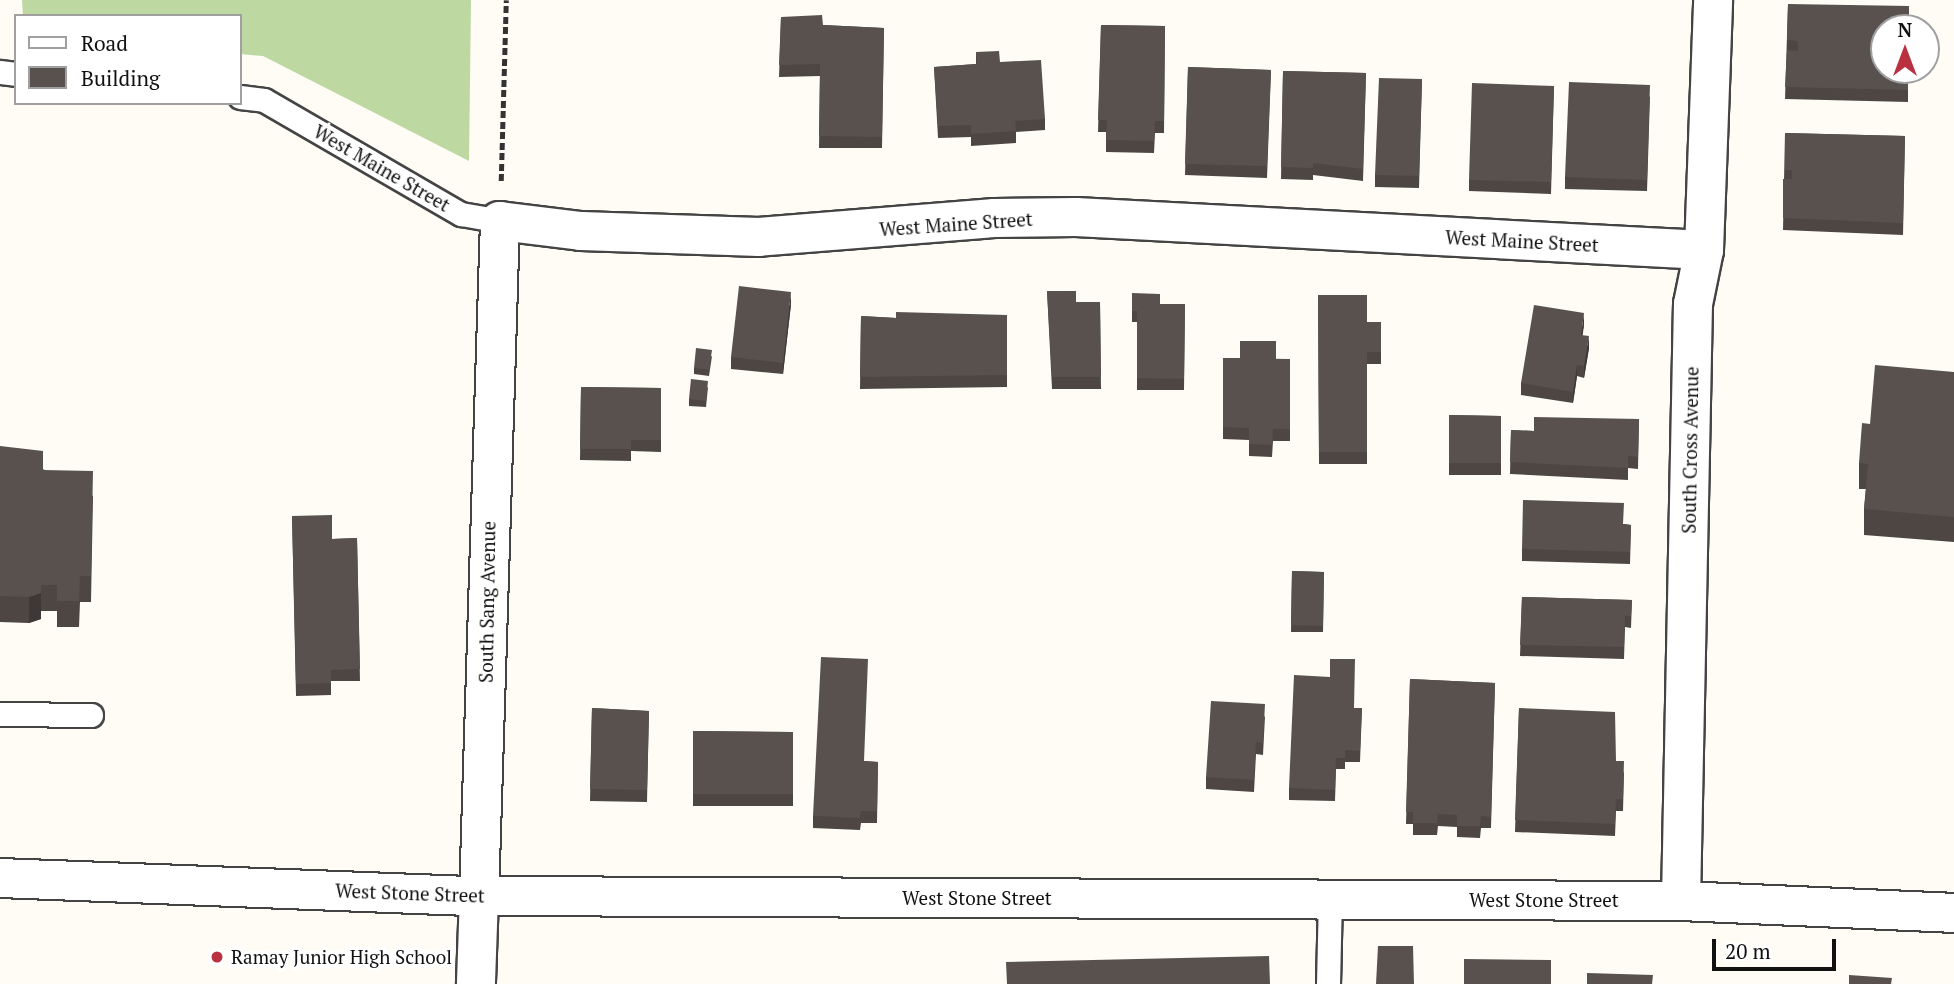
<!DOCTYPE html>
<style>
body{margin:0}
#map{position:relative;width:1954px;height:984px;overflow:hidden;background:#fefcf5;font-family:"PT Serif",serif}
div>[style]{position:absolute}
.forest>*{inset:0;background:#bdd8a0}
.path>*{height:4.5px;margin-top:-2.25px;transform-origin:0;background:repeating-linear-gradient(90deg,#333 0 7px,transparent 0 10.5px)}
.roads{filter:drop-shadow(2px 0 #444) drop-shadow(-2px 0 #444) drop-shadow(0 2px #444) drop-shadow(0 -2px #444)}
.service>*{height:23px;margin:-11.5px;padding:0 11.5px;transform-origin:11.5px;border-radius:11.5px;background:#fff}
.minor>*{height:38px;margin:-19px;padding:0 19px;transform-origin:19px;border-radius:19px;background:#fff}
.tertiary>*{height:38px;margin:-19px;padding:0 19px;transform-origin:19px;border-radius:19px;background:#fff}
.wall>*{inset:0;background:#4d4643}
.shaded-wall>*{inset:0;background:#3e3937}
.building>*{inset:0;background:#59514e}
.dots>*{width:19px;height:19px;translate:-50% -50%;box-sizing:border-box;border:4px solid #fff;border-radius:50%}
span{translate:-50% -50%;white-space:nowrap;text-align:center;line-height:1.15;-webkit-text-stroke:7px #fff;paint-order:stroke}
.street-label{font-size:19px;color:#111}
.poi-label{font-size:19px;color:#111}
.left{translate:0 -50%;text-align:left}
.legend{position:absolute;left:14px;top:14px;width:228px;height:91px;box-sizing:border-box;background:#fff;border:2px solid #a0a0a0;margin:0;padding:9px 12px;list-style:none;font-size:21px;color:#111}
.legend li{display:flex;align-items:center;gap:14px;height:35px}
.legend b{width:35px;border:2px solid #a0a0a0}
.north{position:absolute;left:1870px;top:14px;width:70px;height:70px;box-sizing:border-box;background:#fff;border:2px solid #a0a0a0;border-radius:50%;rotate:0deg;font-size:19px;font-weight:700;line-height:28px;text-align:center;color:#111}
.north::after{content:'';display:block;margin:auto;width:24px;height:32px;background:#b93141;clip-path:polygon(50% 0,100% 100%,50% 72%,0 100%)}
.scale{position:absolute;left:1712px;top:939px;width:124px;height:32px;box-sizing:border-box;border:4px solid #111;border-top:0;padding-left:9px;font-size:21px;line-height:24px;white-space:nowrap;color:#111;-webkit-text-stroke:5px #fff;paint-order:stroke}
</style>
<div id="map">
<div class="forest">
<div style="clip-path:polygon(22px 0,471px 0,469px 161px,263px 56px,240px 54px,240px 16px,23px 16px)"></div>
</div>
<div class="path">
<div style="left:501px;top:181px;width:181px;rotate:-88.4deg"></div>
</div>
<div class="roads">
<div class="service">
<div style="left:0;top:72px;width:16px;rotate:7deg"></div>
<div style="left:240px;top:97px;width:24px;rotate:7deg"></div>
<div style="left:264px;top:100px;width:228px;rotate:30.1deg"></div>
<div style="left:461px;top:214px;width:40px;rotate:10deg"></div>
<div style="left:0;top:714px;width:91px;rotate:0.6deg"></div>
<div style="left:1328px;top:984px;width:85px;rotate:-88.7deg"></div>
</div>
<div class="minor">
<div style="left:1704px;top:250px;width:629px;rotate:-176.99deg"></div>
<div style="left:1076px;top:217px;width:82px;rotate:179.3deg"></div>
<div style="left:994px;top:218px;width:236px;rotate:175.4deg"></div>
<div style="left:759px;top:237px;width:178px;rotate:-178.1deg"></div>
<div style="left:581px;top:231px;width:82px;rotate:-173deg"></div>
<div style="left:500px;top:221px;width:675px;rotate:91.78deg"></div>
<div style="left:479px;top:896px;width:1202px;rotate:0.24deg"></div>
<div style="left:1681px;top:901px;width:273px;rotate:2.5deg"></div>
<div style="left:1681px;top:901px;width:597px;rotate:-88.85deg"></div>
<div style="left:1693px;top:304px;width:55px;rotate:-78.5deg"></div>
<div style="left:1704px;top:250px;width:250px;rotate:-87.9deg"></div>
</div>
<div class="tertiary">
<div style="left:0;top:878px;width:479px;rotate:2.2deg"></div>
<div style="left:479px;top:896px;width:88px;rotate:92deg"></div>
</div>
</div>
<div class="wall">
<div style="clip-path:polygon(1788px 4px,1908px 70px,1908px 102px,1785px 99px)"></div>
<div style="clip-path:polygon(781px 17px,823px 25px,884px 28px,882px 148px,819px 148px,820px 76px,779px 77px)"></div>
<div style="clip-path:polygon(1101px 25px,1165px 26px,1164px 133px,1155px 133px,1154px 153px,1106px 152px,1106px 132px,1098px 132px)"></div>
<div style="clip-path:polygon(976px 52px,1000px 62px,1045px 119px,1045px 130px,1016px 132px,1016px 143px,971px 146px,971px 137px,938px 138px,934px 67px,976px 64px)"></div>
<div style="clip-path:polygon(1188px 67px,1271px 70px,1267px 178px,1185px 175px)"></div>
<div style="clip-path:polygon(1283px 71px,1366px 73px,1363px 181px,1313px 175px,1313px 180px,1281px 179px)"></div>
<div style="clip-path:polygon(1422px 79px,1419px 188px,1375px 187px,1375px 175px)"></div>
<div style="clip-path:polygon(1554px 86px,1551px 194px,1469px 191px,1469px 180px)"></div>
<div style="clip-path:polygon(1650px 96px,1647px 191px,1565px 189px,1565px 177px)"></div>
<div style="clip-path:polygon(1785px 133px,1905px 136px,1903px 235px,1783px 230px)"></div>
<div style="clip-path:polygon(1047px 291px,1076px 302px,1100px 302px,1101px 389px,1052px 389px)"></div>
<div style="clip-path:polygon(1132px 293px,1160px 304px,1185px 304px,1184px 390px,1137px 390px,1137px 322px,1132px 322px)"></div>
<div style="clip-path:polygon(1318px 295px,1367px 322px,1381px 322px,1381px 364px,1367px 364px,1367px 464px,1319px 464px)"></div>
<div style="clip-path:polygon(791px 304px,783px 374px,731px 369px,731px 357px)"></div>
<div style="clip-path:polygon(1007px 315px,1007px 387px,860px 389px,861px 316px,896px 318px)"></div>
<div style="clip-path:polygon(1584px 325px,1582px 335px,1589px 348px,1584px 378px,1577px 376px,1573px 403px,1521px 395px,1521px 383px)"></div>
<div style="clip-path:polygon(712px 356px,709px 376px,694px 374px,694px 368px)"></div>
<div style="clip-path:polygon(1223px 358px,1290px 359px,1290px 441px,1273px 441px,1272px 457px,1249px 456px,1249px 440px,1223px 439px)"></div>
<div style="clip-path:polygon(1954px 372px,1954px 542px,1864px 535px,1864px 509px,1866px 489px,1859px 489px,1859px 463px,1870px 424px)"></div>
<div style="clip-path:polygon(581px 387px,661px 388px,661px 452px,631px 451px,631px 461px,580px 460px)"></div>
<div style="clip-path:polygon(708px 387px,706px 407px,689px 406px,689px 399px)"></div>
<div style="clip-path:polygon(1449px 415px,1501px 416px,1501px 475px,1449px 475px)"></div>
<div style="clip-path:polygon(1639px 419px,1638px 469px,1628px 468px,1628px 480px,1510px 474px,1511px 430px,1534px 431px)"></div>
<div style="clip-path:polygon(0 446px,93px 496px,91px 602px,80px 602px,79px 627px,57px 627px,57px 611px,41px 611px,41px 619px,29px 623px,0 622px)"></div>
<div style="clip-path:polygon(292px 516px,332px 539px,357px 538px,360px 681px,331px 681px,331px 695px,296px 696px)"></div>
<div style="clip-path:polygon(1624px 524px,1631px 525px,1630px 564px,1522px 561px,1522px 549px)"></div>
<div style="clip-path:polygon(1292px 571px,1324px 572px,1323px 632px,1291px 632px)"></div>
<div style="clip-path:polygon(1522px 597px,1632px 600px,1631px 628px,1625px 627px,1624px 659px,1520px 656px)"></div>
<div style="clip-path:polygon(1410px 679px,1495px 683px,1491px 828px,1481px 828px,1480px 838px,1457px 837px,1457px 827px,1438px 826px,1437px 835px,1413px 835px,1413px 824px,1406px 824px)"></div>
<div style="clip-path:polygon(592px 708px,649px 711px,647px 802px,590px 801px)"></div>
<div style="clip-path:polygon(1355px 708px,1362px 708px,1360px 762px,1345px 762px,1345px 769px,1336px 769px,1335px 801px,1289px 800px,1289px 788px)"></div>
<div style="clip-path:polygon(1519px 708px,1616px 761px,1624px 773px,1623px 811px,1616px 811px,1615px 836px,1515px 832px)"></div>
<div style="clip-path:polygon(1265px 716px,1263px 755px,1256px 754px,1254px 792px,1206px 789px,1206px 777px)"></div>
<div style="clip-path:polygon(693px 731px,793px 732px,793px 806px,693px 806px)"></div>
<div style="clip-path:polygon(864px 761px,878px 762px,877px 823px,861px 823px,860px 830px,813px 828px,813px 816px)"></div>
</div>
<div class="shaded-wall">
<div style="clip-path:polygon(791px 292px,791px 304px,783px 374px,783px 363px)"></div>
<div style="clip-path:polygon(1584px 313px,1584px 325px,1581px 347px,1581px 335px)"></div>
<div style="clip-path:polygon(1589px 336px,1589px 348px,1584px 378px,1584px 366px)"></div>
<div style="clip-path:polygon(1577px 365px,1577px 376px,1573px 403px,1573px 392px)"></div>
<div style="clip-path:polygon(41px 593px,41px 619px,29px 623px,29px 597px)"></div>
</div>
<div class="building">
<div style="clip-path:polygon(1788px 4px,1909px 6px,1909px 28px,1884px 28px,1884px 70px,1908px 70px,1908px 90px,1785px 87px,1787px 50px,1798px 51px,1798px 41px,1787px 40px)"></div>
<div style="clip-path:polygon(822px 15px,823px 25px,884px 28px,882px 137px,819px 136px,820px 64px,779px 65px,781px 17px)"></div>
<div style="clip-path:polygon(1101px 25px,1165px 26px,1164px 121px,1155px 121px,1154px 141px,1106px 140px,1107px 120px,1098px 120px)"></div>
<div style="clip-path:polygon(999px 51px,1000px 62px,1041px 60px,1045px 119px,1015px 121px,1016px 131px,971px 134px,971px 125px,938px 126px,934px 67px,977px 64px,976px 52px)"></div>
<div style="clip-path:polygon(1188px 67px,1271px 70px,1267px 166px,1185px 164px)"></div>
<div style="clip-path:polygon(1283px 71px,1366px 73px,1363px 169px,1313px 163px,1313px 168px,1281px 167px)"></div>
<div style="clip-path:polygon(1379px 78px,1422px 79px,1419px 176px,1375px 175px)"></div>
<div style="clip-path:polygon(1569px 82px,1650px 85px,1647px 180px,1565px 177px)"></div>
<div style="clip-path:polygon(1472px 83px,1554px 86px,1551px 182px,1469px 180px)"></div>
<div style="clip-path:polygon(1785px 133px,1905px 136px,1903px 223px,1783px 218px,1783px 179px,1792px 179px,1792px 170px,1785px 170px)"></div>
<div style="clip-path:polygon(739px 286px,791px 292px,783px 363px,731px 357px)"></div>
<div style="clip-path:polygon(1047px 291px,1076px 291px,1076px 302px,1100px 302px,1101px 377px,1052px 377px)"></div>
<div style="clip-path:polygon(1132px 293px,1160px 294px,1160px 304px,1185px 304px,1184px 379px,1137px 378px,1137px 311px,1132px 311px)"></div>
<div style="clip-path:polygon(1318px 295px,1367px 295px,1367px 322px,1381px 322px,1381px 352px,1367px 352px,1367px 452px,1319px 452px)"></div>
<div style="clip-path:polygon(1534px 305px,1584px 313px,1581px 335px,1589px 336px,1584px 366px,1577px 365px,1573px 392px,1521px 383px)"></div>
<div style="clip-path:polygon(896px 312px,1007px 315px,1007px 375px,860px 377px,861px 316px,896px 318px)"></div>
<div style="clip-path:polygon(1240px 341px,1276px 341px,1276px 359px,1290px 359px,1290px 429px,1273px 429px,1272px 445px,1249px 444px,1249px 428px,1223px 427px,1223px 358px,1240px 358px)"></div>
<div style="clip-path:polygon(696px 348px,712px 350px,709px 370px,694px 368px)"></div>
<div style="clip-path:polygon(1875px 365px,1954px 372px,1954px 517px,1864px 509px,1868px 464px,1859px 463px,1862px 423px,1870px 424px)"></div>
<div style="clip-path:polygon(691px 379px,708px 381px,706px 401px,689px 399px)"></div>
<div style="clip-path:polygon(581px 387px,661px 388px,661px 440px,631px 440px,631px 449px,580px 449px)"></div>
<div style="clip-path:polygon(1449px 415px,1501px 416px,1501px 463px,1449px 463px)"></div>
<div style="clip-path:polygon(1534px 417px,1639px 419px,1638px 457px,1628px 456px,1628px 468px,1510px 462px,1511px 430px,1534px 431px)"></div>
<div style="clip-path:polygon(0 446px,43px 451px,43px 470px,93px 471px,91px 576px,80px 576px,79px 601px,57px 601px,57px 585px,41px 585px,41px 593px,29px 597px,0 596px)"></div>
<div style="clip-path:polygon(1523px 500px,1624px 503px,1623px 524px,1631px 525px,1630px 552px,1522px 549px)"></div>
<div style="clip-path:polygon(332px 515px,332px 539px,357px 538px,360px 669px,331px 670px,331px 683px,296px 684px,292px 516px)"></div>
<div style="clip-path:polygon(1292px 571px,1324px 572px,1323px 626px,1291px 625px)"></div>
<div style="clip-path:polygon(1522px 597px,1632px 600px,1631px 616px,1625px 616px,1624px 647px,1520px 645px)"></div>
<div style="clip-path:polygon(821px 657px,868px 659px,864px 761px,878px 762px,877px 811px,861px 811px,860px 818px,813px 816px)"></div>
<div style="clip-path:polygon(1330px 659px,1355px 659px,1354px 708px,1362px 708px,1360px 751px,1345px 750px,1345px 758px,1336px 758px,1335px 790px,1289px 788px,1294px 675px,1330px 677px)"></div>
<div style="clip-path:polygon(1410px 679px,1495px 683px,1491px 817px,1481px 816px,1480px 826px,1457px 826px,1457px 815px,1438px 814px,1437px 823px,1413px 823px,1413px 812px,1406px 812px)"></div>
<div style="clip-path:polygon(1211px 701px,1265px 704px,1263px 743px,1256px 742px,1254px 780px,1206px 777px)"></div>
<div style="clip-path:polygon(592px 708px,649px 711px,647px 790px,590px 789px)"></div>
<div style="clip-path:polygon(1519px 708px,1615px 712px,1616px 761px,1624px 761px,1623px 799px,1616px 799px,1615px 824px,1515px 820px)"></div>
<div style="clip-path:polygon(693px 731px,793px 732px,793px 794px,693px 794px)"></div>
<div style="clip-path:polygon(1378px 946px,1413px 946px,1414px 984px,1376px 984px)"></div>
<div style="clip-path:polygon(1269px 956px,1270px 984px,1007px 984px,1006px 962px)"></div>
<div style="clip-path:polygon(1464px 959px,1551px 960px,1551px 984px,1464px 984px)"></div>
<div style="clip-path:polygon(1587px 973px,1653px 975px,1652px 984px,1587px 984px)"></div>
<div style="clip-path:polygon(1849px 975px,1892px 978px,1891px 984px,1849px 984px)"></div>
</div>
<div class="dots">
<div style="left:217px;top:957px;background:#b93141"></div>
</div>
<div class="street-label">
<span style="left:382px;top:168px;rotate:30deg">West Maine Street</span>
<span style="left:956px;top:224px;rotate:-4deg">West Maine Street</span>
<span style="left:1522px;top:241px;rotate:3deg">West Maine Street</span>
<span style="left:1690px;top:450px;rotate:-89deg">South Cross Avenue</span>
<span style="left:487px;top:602px;rotate:-89deg">South Sang Avenue</span>
<span style="left:410px;top:893px;rotate:2deg">West Stone Street</span>
<span style="left:977px;top:898px">West Stone Street</span>
<span style="left:1544px;top:900px">West Stone Street</span>
</div>
<div class="poi-label">
<span class="left" style="left:231px;top:957px">Ramay Junior High School</span>
</div>
<ul class="legend">
<li><b style="height:9px;background:#fff"></b>Road</li>
<li><b style="height:19px;background:#59514e"></b>Building</li>
</ul>
<div class="north">N</div>
<div class="scale">20 m</div>
</div>
